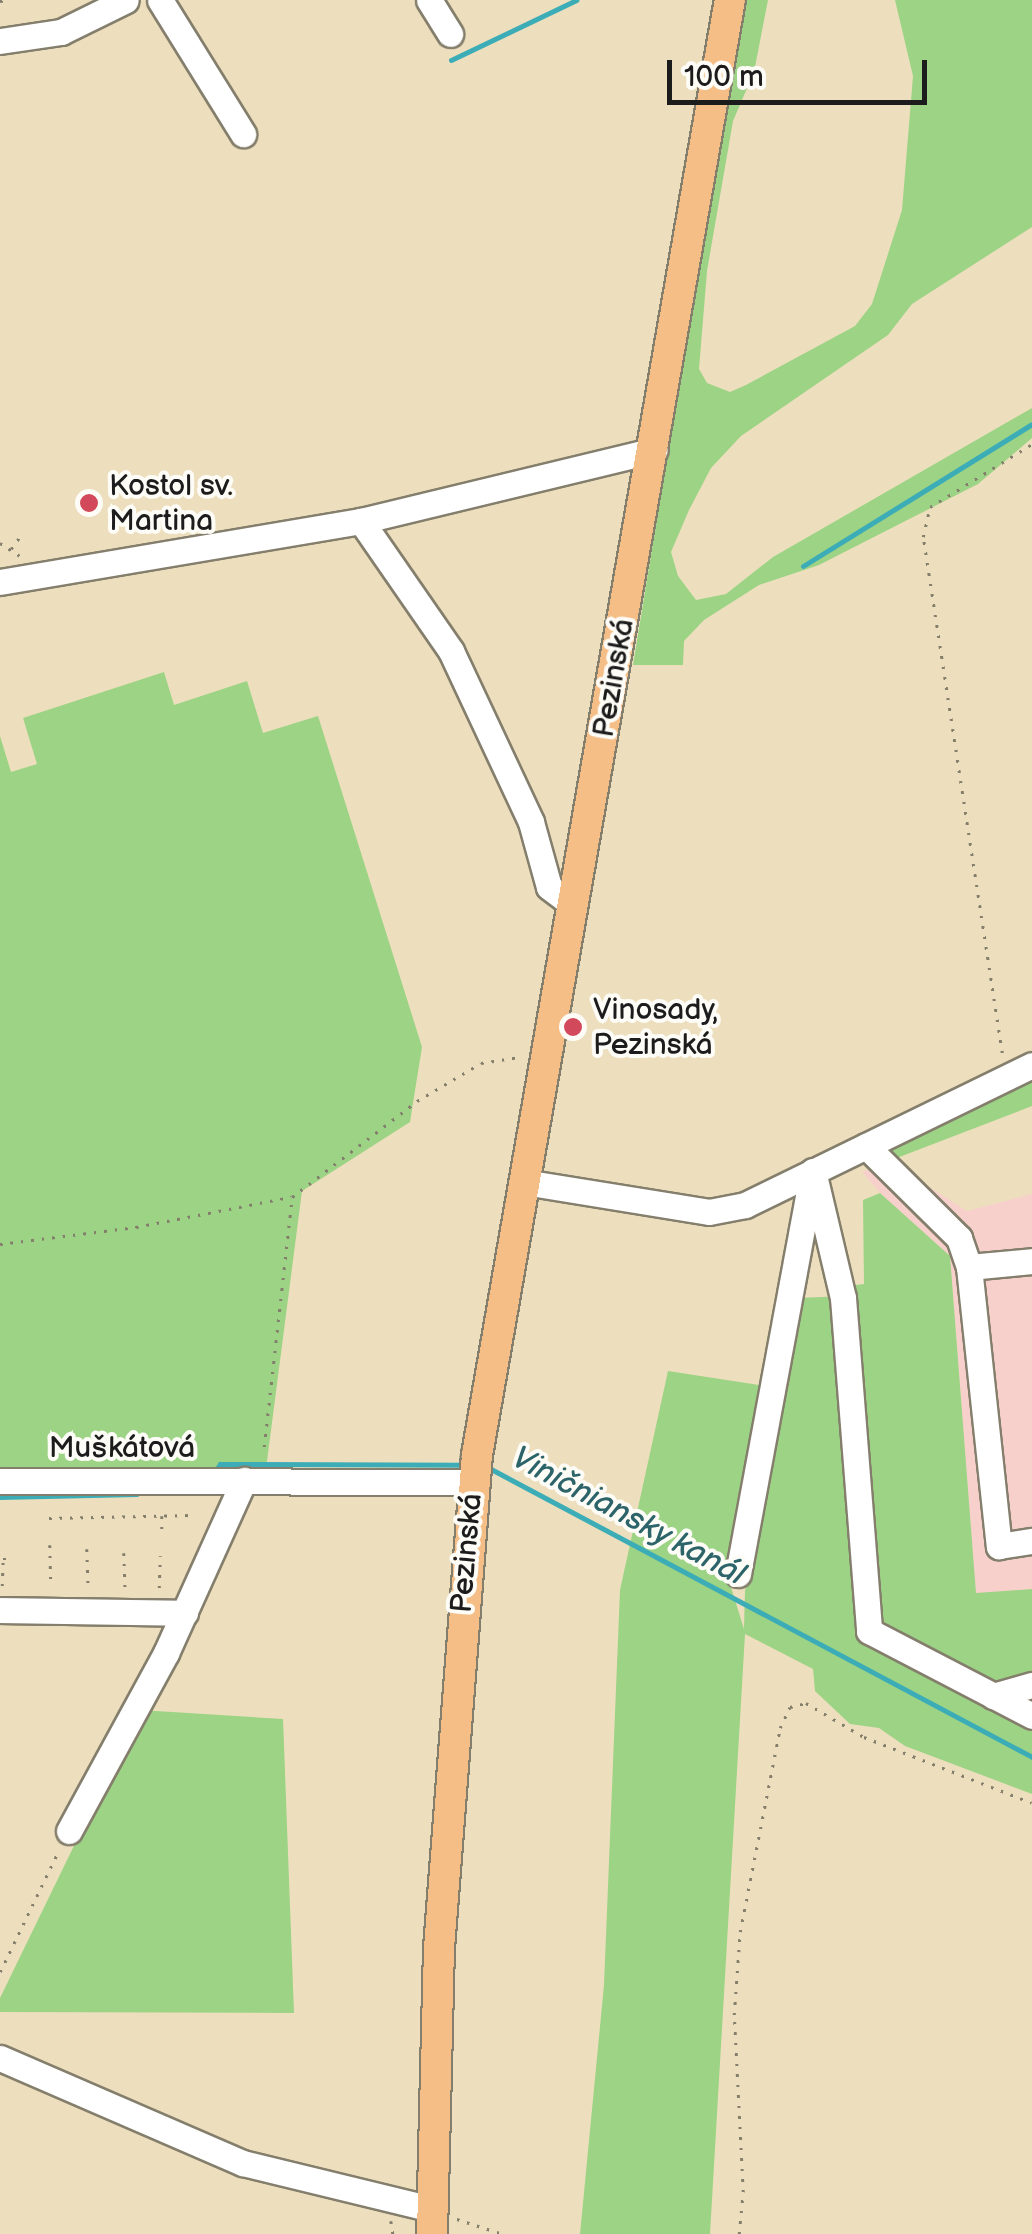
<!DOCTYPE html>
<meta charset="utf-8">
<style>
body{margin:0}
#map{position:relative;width:1032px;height:2234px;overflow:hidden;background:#eddfbd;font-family:"Balsamiq Sans",sans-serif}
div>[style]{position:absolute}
.built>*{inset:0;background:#f7d0cb}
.green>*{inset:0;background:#9cd385}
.stream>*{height:5px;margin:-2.5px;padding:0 2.5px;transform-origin:2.5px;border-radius:2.5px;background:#3cadb7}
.path>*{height:2.5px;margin-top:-1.25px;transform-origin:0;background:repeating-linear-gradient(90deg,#847e6c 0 2.5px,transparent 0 10.5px)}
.roads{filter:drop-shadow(2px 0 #847e6c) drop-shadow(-2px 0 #847e6c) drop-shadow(0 2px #847e6c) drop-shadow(0 -2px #847e6c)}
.minor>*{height:25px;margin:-12.5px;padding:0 12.5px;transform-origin:12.5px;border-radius:12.5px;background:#fff}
.major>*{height:30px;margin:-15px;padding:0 15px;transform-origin:15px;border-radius:15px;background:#f6be87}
.dots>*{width:28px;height:28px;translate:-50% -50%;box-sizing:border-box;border:5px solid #fdfcf7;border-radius:50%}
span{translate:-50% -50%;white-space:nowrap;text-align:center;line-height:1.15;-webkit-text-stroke:8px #fdfcf7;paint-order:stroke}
.poi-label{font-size:30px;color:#1c1c1c}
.left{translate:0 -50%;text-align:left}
.street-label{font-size:30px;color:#1c1c1c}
.water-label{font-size:32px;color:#2c646a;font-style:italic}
.scale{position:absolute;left:667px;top:60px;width:260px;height:45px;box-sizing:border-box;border:5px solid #1c1c1c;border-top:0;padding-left:12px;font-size:30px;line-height:35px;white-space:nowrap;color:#1c1c1c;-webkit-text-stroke:8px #fdfcf7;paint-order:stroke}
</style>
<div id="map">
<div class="built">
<div style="clip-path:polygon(889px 1161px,967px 1211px,1032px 1194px,1032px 1589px,976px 1594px,950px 1256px,905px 1221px,862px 1172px)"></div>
</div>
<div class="green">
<div style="clip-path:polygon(742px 0,768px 0,754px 72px,733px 121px,707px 271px,699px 369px,707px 383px,730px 392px,746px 385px,855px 326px,872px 304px,902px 210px,913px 76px,895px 0,1032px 0,1032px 227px,912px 304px,888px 335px,741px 436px,711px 468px,689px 510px,671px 552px,678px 576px,696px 600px,726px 594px,773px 557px,1032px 408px,1032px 438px,978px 484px,819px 565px,759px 585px,704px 620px,684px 641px,683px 665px,633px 665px)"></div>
<div style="clip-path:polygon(164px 672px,174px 705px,247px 681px,263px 733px,318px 716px,422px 1047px,410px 1122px,302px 1191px,266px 1469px,0 1472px,0 736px,11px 772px,37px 764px,23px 718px)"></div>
<div style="clip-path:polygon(1032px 1071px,1032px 1106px,889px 1161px,881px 1148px)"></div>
<div style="clip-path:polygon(880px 1193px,950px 1256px,976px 1593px,1032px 1589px,1032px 1794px,905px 1746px,879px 1728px,850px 1724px,815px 1691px,813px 1669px,745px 1634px,710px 2234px,580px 2234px,604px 1985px,620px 1590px,668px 1371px,759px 1385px,725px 1568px,744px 1629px,745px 1591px,797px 1298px,848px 1296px,848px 1286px,864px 1284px,863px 1200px)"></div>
<div style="clip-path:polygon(140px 1710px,283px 1719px,294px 2013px,0 2012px,0 1998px)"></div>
</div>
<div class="stream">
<div style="left:451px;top:60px;width:139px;rotate:-25.6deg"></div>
<div style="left:803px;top:566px;width:269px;rotate:-31.8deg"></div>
<div style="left:489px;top:1468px;width:615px;rotate:28.02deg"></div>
<div style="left:214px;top:1473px;width:11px;rotate:-56deg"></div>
<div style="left:220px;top:1464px;width:248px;rotate:0.2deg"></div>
<div style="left:0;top:1497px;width:137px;rotate:-1.3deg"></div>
</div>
<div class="path">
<div style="left:0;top:1px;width:10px;rotate:-6deg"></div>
<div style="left:0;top:543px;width:24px;rotate:33deg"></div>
<div style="left:11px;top:549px;width:17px;rotate:-54deg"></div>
<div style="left:1002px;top:1053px;width:522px;rotate:-98.7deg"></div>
<div style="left:923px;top:537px;width:31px;rotate:-77deg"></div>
<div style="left:930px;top:507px;width:120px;rotate:-31.7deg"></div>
<div style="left:0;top:1244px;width:137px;rotate:-7.1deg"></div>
<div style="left:136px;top:1227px;width:158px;rotate:-11deg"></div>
<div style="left:264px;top:1447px;width:252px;rotate:-83.6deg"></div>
<div style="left:292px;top:1197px;width:158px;rotate:-37.5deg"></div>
<div style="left:417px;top:1101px;width:74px;rotate:-30.7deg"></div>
<div style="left:481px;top:1063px;width:39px;rotate:-9deg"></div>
<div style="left:162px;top:1516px;width:13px;rotate:90deg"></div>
<div style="left:49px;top:1518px;width:144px;rotate:-1.2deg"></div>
<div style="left:50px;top:1545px;width:41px;rotate:88.6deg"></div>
<div style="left:87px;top:1549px;width:38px;rotate:88deg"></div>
<div style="left:124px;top:1553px;width:34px;rotate:88deg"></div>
<div style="left:2px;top:1586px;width:27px;rotate:-88deg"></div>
<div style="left:3px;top:1559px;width:9px"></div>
<div style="left:159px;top:1588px;width:32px;rotate:-88deg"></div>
<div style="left:0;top:1972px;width:133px;rotate:-64.2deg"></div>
<div style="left:457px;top:2219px;width:48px;rotate:18.1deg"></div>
<div style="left:391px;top:2221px;width:13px;rotate:81deg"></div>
<div style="left:739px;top:2234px;width:42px;rotate:-84.6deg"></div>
<div style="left:743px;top:2192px;width:177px;rotate:-92.9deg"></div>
<div style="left:734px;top:2015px;width:83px;rotate:-85.9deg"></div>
<div style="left:740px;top:1932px;width:208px;rotate:-78.9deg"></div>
<div style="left:780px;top:1728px;width:23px;rotate:-65deg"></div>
<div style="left:790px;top:1707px;width:16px;rotate:-14deg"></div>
<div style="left:806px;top:1703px;width:67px;rotate:30.4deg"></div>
<div style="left:864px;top:1737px;width:180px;rotate:21.4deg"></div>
</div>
<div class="roads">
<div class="minor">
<div style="left:160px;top:0;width:158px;rotate:58.2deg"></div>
<div style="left:429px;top:0;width:40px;rotate:58deg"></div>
<div style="left:0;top:41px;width:62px;rotate:-8.4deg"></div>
<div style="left:61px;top:32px;width:72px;rotate:-26.2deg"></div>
<div style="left:361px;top:521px;width:158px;rotate:55.3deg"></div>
<div style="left:451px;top:651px;width:189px;rotate:64.9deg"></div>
<div style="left:531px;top:822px;width:67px;rotate:74.5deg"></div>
<div style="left:549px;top:887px;width:30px;rotate:37deg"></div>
<div style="left:0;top:582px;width:366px;rotate:-9.6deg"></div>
<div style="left:361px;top:521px;width:302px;rotate:-13.6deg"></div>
<div style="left:866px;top:1146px;width:131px;rotate:44.7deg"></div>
<div style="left:959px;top:1238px;width:31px;rotate:71deg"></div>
<div style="left:969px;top:1267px;width:281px;rotate:83.9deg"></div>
<div style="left:999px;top:1546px;width:33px;rotate:-9deg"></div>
<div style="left:813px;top:1171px;width:130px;rotate:76.7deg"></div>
<div style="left:843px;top:1298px;width:334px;rotate:85.5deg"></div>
<div style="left:869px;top:1631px;width:184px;rotate:27.5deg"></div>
<div style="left:524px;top:1182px;width:187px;rotate:9.2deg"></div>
<div style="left:709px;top:1212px;width:37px;rotate:-11deg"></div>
<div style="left:745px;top:1205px;width:319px;rotate:-26deg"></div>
<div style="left:969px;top:1267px;width:63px;rotate:-5.4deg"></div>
<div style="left:0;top:1481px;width:473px;rotate:0.1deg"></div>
<div style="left:738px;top:1574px;width:401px;rotate:-79.5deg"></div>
<div style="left:0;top:1610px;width:185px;rotate:0.9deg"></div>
<div style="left:993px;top:1696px;width:41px;rotate:-15.8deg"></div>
<div style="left:69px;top:1831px;width:203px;rotate:-61.4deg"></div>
<div style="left:166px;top:1653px;width:190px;rotate:-65.7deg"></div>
<div style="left:0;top:2058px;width:265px;rotate:23.4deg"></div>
<div style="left:243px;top:2163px;width:194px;rotate:13.7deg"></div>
</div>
<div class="major">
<div style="left:432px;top:2234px;width:286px;rotate:-88.6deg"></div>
<div style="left:439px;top:1948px;width:494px;rotate:-85.6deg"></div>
<div style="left:477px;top:1455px;width:1477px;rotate:-80.14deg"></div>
</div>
</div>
<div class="dots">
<div style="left:89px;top:503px;background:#d1495b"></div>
<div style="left:573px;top:1027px;background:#d1495b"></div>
</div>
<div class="poi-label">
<span class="left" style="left:109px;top:503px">Kostol sv.<br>Martina</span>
<span class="left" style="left:593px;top:1027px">Vinosady,<br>Pezinská</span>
</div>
<div class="street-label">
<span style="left:614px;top:678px;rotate:-80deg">Pezinská</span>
<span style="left:122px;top:1448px">Muškátová</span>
<span style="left:467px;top:1553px;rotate:-85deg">Pezinská</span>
</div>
<div class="water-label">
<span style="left:628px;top:1517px;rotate:28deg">Viničniansky kanál</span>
</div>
<div class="scale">100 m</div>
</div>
